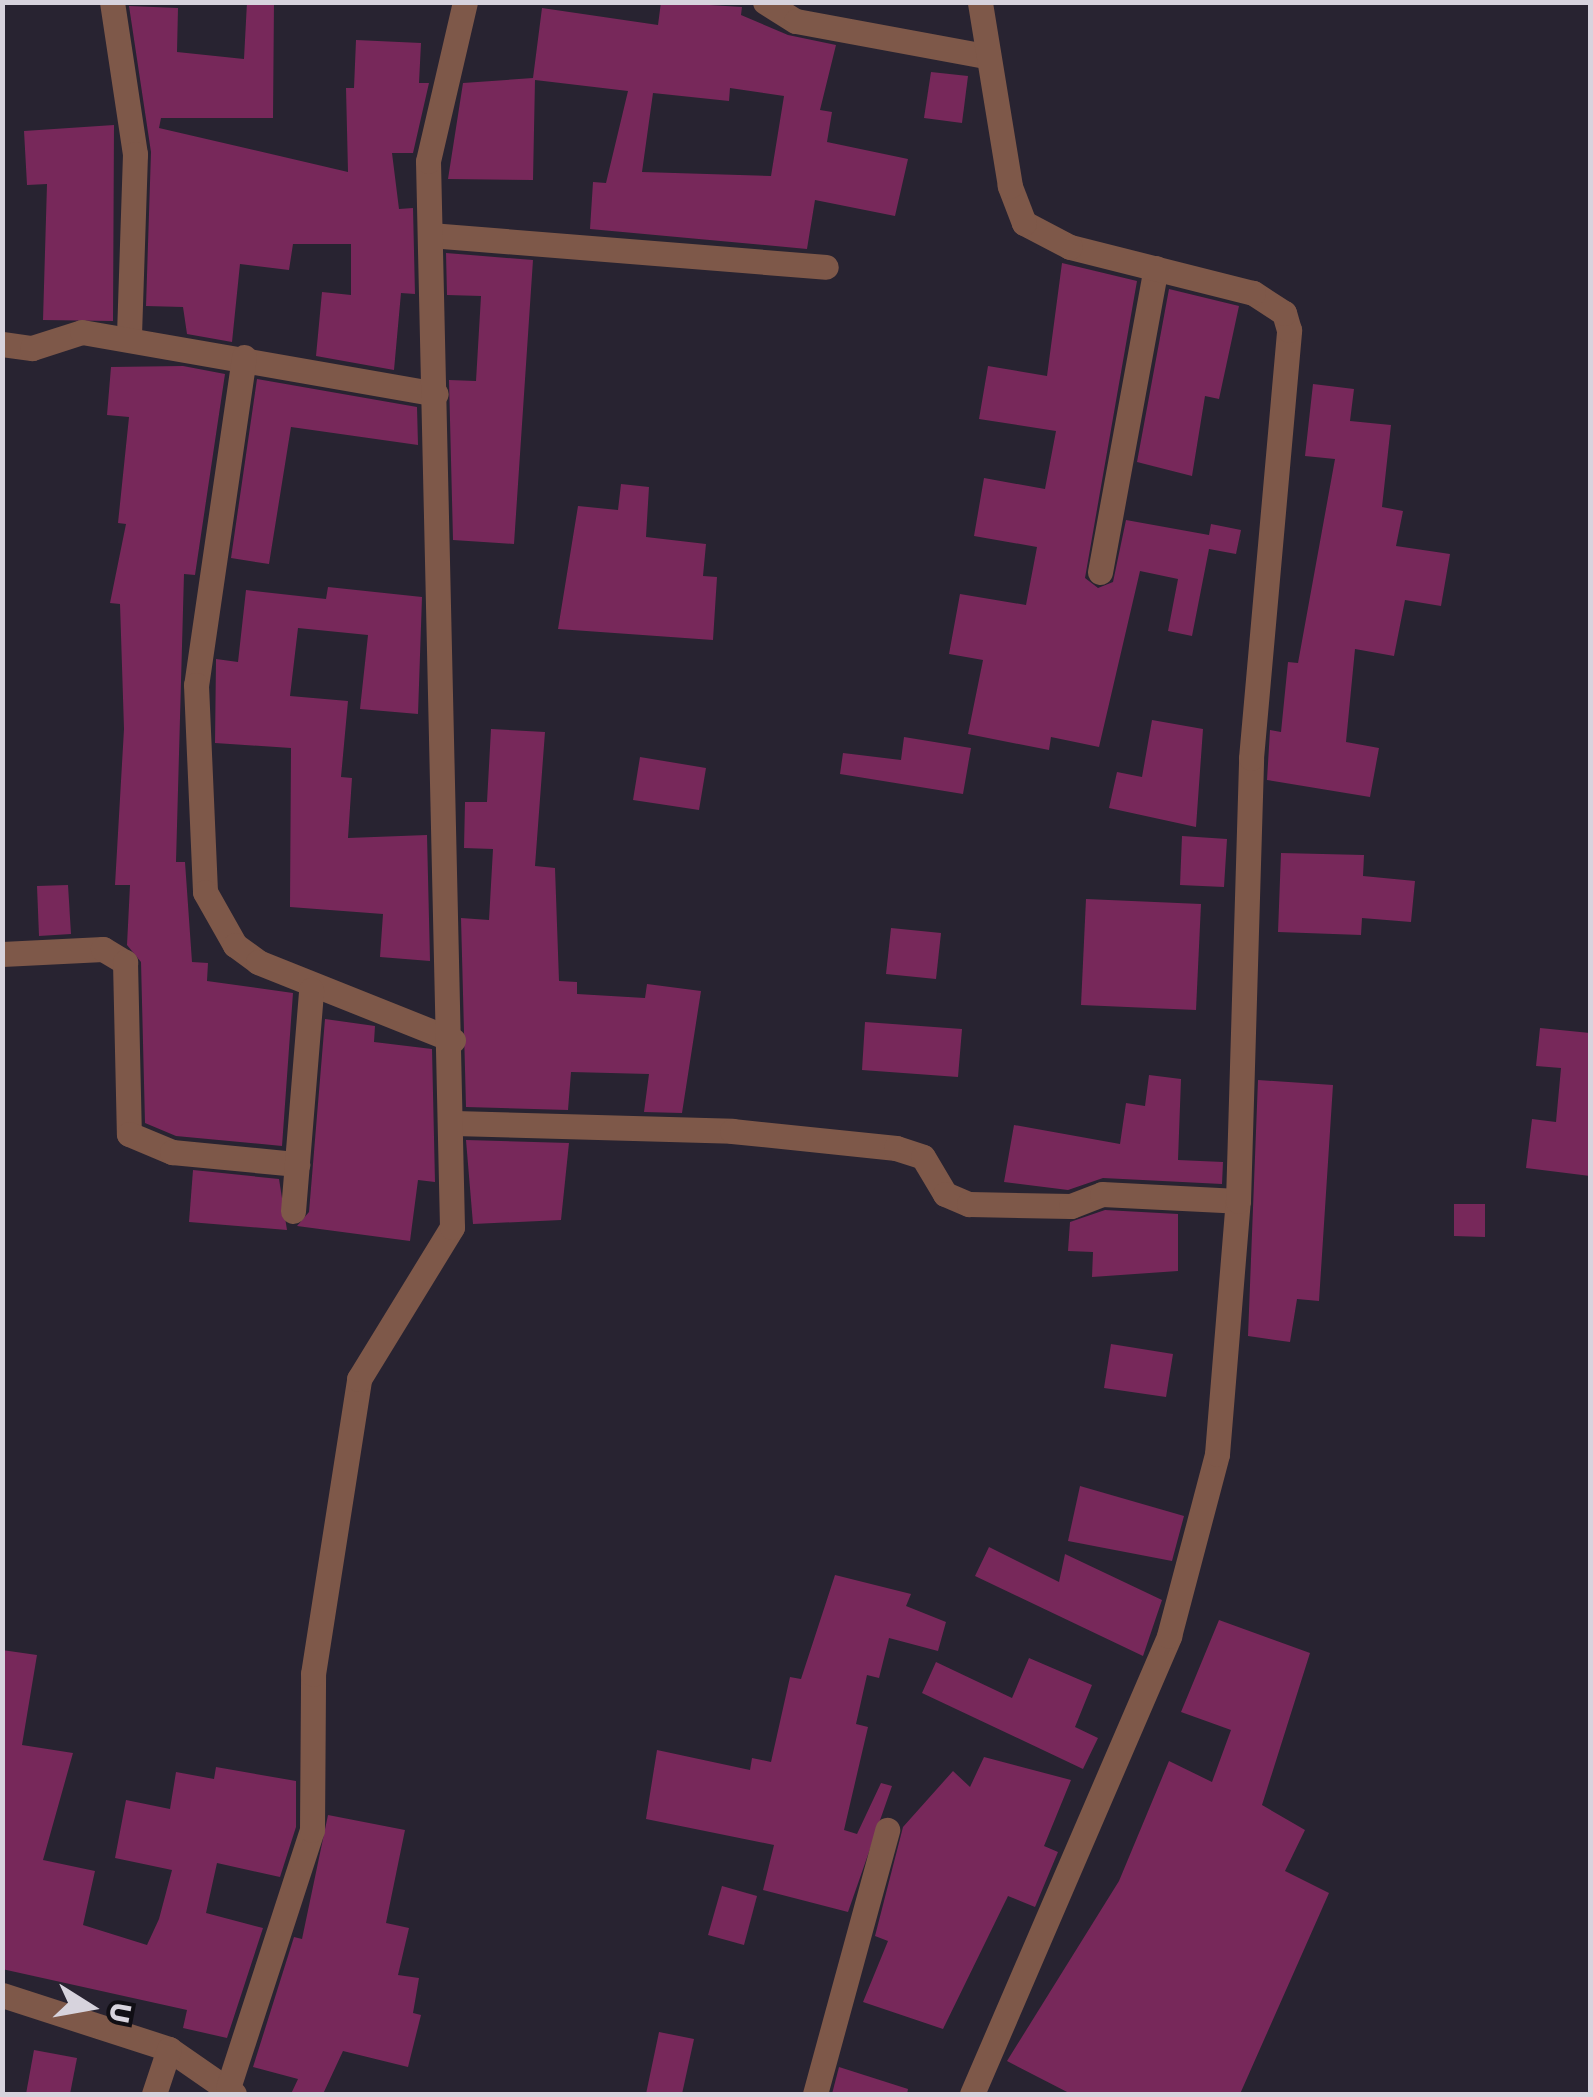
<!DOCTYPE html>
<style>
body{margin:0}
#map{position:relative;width:1593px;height:2097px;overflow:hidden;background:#282331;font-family:Poppins,sans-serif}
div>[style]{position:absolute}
.building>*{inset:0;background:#77285a}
.minor>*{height:25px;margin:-12.5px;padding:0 12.5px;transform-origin:12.5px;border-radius:12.5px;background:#7e5849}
span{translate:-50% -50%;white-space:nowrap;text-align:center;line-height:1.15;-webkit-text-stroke:9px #100e14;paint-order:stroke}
.frame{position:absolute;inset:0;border:5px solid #d7d3dd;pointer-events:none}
.north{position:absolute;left:40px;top:1957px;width:100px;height:100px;-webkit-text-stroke:8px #100e14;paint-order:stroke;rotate:101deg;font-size:28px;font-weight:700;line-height:40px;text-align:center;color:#d7d3dd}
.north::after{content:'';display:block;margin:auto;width:35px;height:45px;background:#d7d3dd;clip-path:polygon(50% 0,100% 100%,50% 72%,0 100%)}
</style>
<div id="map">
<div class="building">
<div style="clip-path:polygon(247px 2px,274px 2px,273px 118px,161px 118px,159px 128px,348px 172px,346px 88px,354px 88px,356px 40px,421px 43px,419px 83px,429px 83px,413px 153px,392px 153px,399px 209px,413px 208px,415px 294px,401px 293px,394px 370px,316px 356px,322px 292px,351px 295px,351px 244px,293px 244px,289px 270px,240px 264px,232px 342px,187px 334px,183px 307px,146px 306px,151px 152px,129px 6px,178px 8px,177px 52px,244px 59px)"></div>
<div style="clip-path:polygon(evenodd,661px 2px,742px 7px,741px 15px,788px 35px,836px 45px,820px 110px,832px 112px,827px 142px,908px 159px,895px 216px,815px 200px,807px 249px,590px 229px,593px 182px,606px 183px,628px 91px,535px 80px,533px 180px,448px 179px,463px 83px,533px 78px,542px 8px,658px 25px,661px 2px,730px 88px,784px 96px,771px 176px,642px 172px,653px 93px,729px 101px,730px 88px)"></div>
<div style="clip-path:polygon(931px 72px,968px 76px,962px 123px,924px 118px)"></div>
<div style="clip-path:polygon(114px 125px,113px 321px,43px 320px,47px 184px,27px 185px,24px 131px)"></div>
<div style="clip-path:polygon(446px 253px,533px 260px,514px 544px,453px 540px,449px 380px,476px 381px,481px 296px,447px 295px)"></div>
<div style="clip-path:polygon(1062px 263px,1137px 281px,1085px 578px,1098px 588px,1113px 582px,1126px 520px,1209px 535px,1211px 524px,1241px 530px,1236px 554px,1209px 549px,1192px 636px,1168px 631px,1178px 579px,1140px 571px,1099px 747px,1051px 737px,1049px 750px,968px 734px,983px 660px,949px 654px,960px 594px,1026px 605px,1037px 547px,974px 536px,984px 478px,1045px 489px,1056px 431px,979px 419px,988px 366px,1047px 376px)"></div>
<div style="clip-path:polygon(1169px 289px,1239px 306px,1219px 399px,1205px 396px,1192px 476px,1137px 462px)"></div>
<div style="clip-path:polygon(183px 366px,225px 374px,195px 575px,184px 574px,176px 862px,185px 862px,192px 962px,208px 963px,207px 981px,293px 993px,282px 1146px,176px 1136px,145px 1123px,141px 962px,127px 945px,130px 885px,115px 885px,124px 729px,120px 604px,110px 603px,126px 524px,118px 523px,129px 417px,107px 415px,111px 367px)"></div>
<div style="clip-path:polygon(257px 379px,417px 407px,418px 445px,291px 427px,269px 564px,231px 558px)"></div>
<div style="clip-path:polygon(1313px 384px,1354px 389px,1350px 421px,1391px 425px,1382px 507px,1403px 511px,1396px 546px,1450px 554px,1441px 606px,1405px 600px,1394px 656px,1355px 649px,1346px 742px,1379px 748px,1370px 797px,1267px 780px,1270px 730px,1281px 732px,1288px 662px,1298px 663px,1335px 459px,1305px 456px)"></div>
<div style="clip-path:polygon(621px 484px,649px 487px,646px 537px,706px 544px,703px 576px,717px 577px,713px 640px,558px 629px,578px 506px,618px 510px)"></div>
<div style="clip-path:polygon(328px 587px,422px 597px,418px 714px,360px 709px,368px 635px,298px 628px,290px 696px,348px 701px,341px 777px,352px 778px,348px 838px,427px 835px,430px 961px,380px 957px,383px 914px,290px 907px,291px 748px,215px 743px,216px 659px,238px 662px,246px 590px,326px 599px)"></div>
<div style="clip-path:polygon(1152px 720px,1203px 729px,1196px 827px,1109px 808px,1117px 772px,1142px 777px)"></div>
<div style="clip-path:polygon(491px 729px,545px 732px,535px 866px,555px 868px,559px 981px,577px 982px,577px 994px,645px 998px,647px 984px,701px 991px,682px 1113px,644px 1112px,649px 1074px,571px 1072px,568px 1110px,466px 1107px,461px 918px,489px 920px,493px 849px,464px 848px,465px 802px,487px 802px)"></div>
<div style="clip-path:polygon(904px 737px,971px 748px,963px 794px,840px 774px,843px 753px,901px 760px)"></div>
<div style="clip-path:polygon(640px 757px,706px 768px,699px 810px,633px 800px)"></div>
<div style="clip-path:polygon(1182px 836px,1227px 839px,1224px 887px,1180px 885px)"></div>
<div style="clip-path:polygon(1281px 853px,1364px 855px,1363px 876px,1415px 881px,1411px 922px,1362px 918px,1361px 935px,1278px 932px)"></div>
<div style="clip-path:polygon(68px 885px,71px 934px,39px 936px,37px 886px)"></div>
<div style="clip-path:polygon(1086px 899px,1201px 904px,1196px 1010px,1081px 1005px)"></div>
<div style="clip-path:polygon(891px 928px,941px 933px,936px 979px,886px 974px)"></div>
<div style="clip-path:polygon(325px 1019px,375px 1026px,374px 1042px,432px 1049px,435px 1182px,418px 1180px,410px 1241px,297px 1226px,309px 1212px)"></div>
<div style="clip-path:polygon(865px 1022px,962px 1029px,958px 1077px,862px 1070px)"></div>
<div style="clip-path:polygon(1540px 1028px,1590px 1033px,1590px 1176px,1526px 1168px,1532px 1119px,1556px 1122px,1561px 1068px,1536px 1066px)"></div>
<div style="clip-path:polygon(1149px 1075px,1181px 1079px,1178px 1160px,1223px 1162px,1222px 1184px,1103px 1178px,1068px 1190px,1004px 1182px,1014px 1125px,1120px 1144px,1126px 1103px,1145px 1106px)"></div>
<div style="clip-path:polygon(1258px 1080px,1333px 1085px,1319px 1301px,1297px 1299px,1290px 1342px,1248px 1336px)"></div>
<div style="clip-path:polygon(466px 1140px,569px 1143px,561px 1220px,473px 1224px)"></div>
<div style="clip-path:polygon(193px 1170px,279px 1179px,287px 1230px,189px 1222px)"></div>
<div style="clip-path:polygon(1454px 1204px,1485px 1204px,1485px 1237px,1454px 1236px)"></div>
<div style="clip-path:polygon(1105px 1210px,1178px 1214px,1178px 1271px,1092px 1277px,1093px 1252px,1068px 1251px,1070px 1222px)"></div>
<div style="clip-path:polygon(1111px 1344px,1173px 1354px,1166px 1397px,1104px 1388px)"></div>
<div style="clip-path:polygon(1080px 1486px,1184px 1516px,1172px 1561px,1068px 1541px)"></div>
<div style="clip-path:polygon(989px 1547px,1059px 1582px,1065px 1554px,1162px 1600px,1143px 1656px,975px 1576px)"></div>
<div style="clip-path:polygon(835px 1575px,911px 1594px,906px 1606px,946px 1622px,938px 1651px,889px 1638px,879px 1678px,867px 1675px,856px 1724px,868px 1727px,844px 1830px,857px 1834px,881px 1783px,892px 1786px,848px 1912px,763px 1890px,774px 1845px,646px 1819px,657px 1750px,750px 1770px,752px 1758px,771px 1762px,790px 1677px,801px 1679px)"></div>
<div style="clip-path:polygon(1219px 1620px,1310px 1653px,1262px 1805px,1305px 1830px,1285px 1871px,1329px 1893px,1240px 2094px,1071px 2094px,1007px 2061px,1119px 1881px,1169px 1761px,1212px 1782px,1231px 1730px,1181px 1712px)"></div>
<div style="clip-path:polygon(2px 1650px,37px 1655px,22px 1745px,73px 1753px,43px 1860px,95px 1871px,83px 1925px,147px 1945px,159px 1919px,172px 1870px,115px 1858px,126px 1800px,170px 1809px,176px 1772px,214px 1779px,216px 1767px,296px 1781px,296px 1827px,280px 1877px,217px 1863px,206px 1913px,263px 1928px,227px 2038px,183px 2028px,187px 2010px,2px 1969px)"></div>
<div style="clip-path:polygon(1029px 1658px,1092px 1685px,1075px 1727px,1098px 1738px,1083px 1769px,922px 1693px,936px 1662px,1012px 1698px)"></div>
<div style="clip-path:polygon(984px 1757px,1071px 1780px,1044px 1846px,1058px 1852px,1035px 1907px,1008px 1896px,943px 2029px,863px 2002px,888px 1941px,875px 1936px,903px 1827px,953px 1771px,970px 1787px)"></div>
<div style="clip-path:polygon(328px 1815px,405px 1830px,386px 1923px,409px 1928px,398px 1975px,419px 1978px,413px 2013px,421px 2015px,408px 2067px,343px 2051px,323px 2094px,291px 2094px,298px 2079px,253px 2067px,294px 1937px,302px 1939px)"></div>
<div style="clip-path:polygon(722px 1886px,757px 1896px,744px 1945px,708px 1935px)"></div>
<div style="clip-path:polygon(659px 2032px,694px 2039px,682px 2094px,646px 2094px)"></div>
<div style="clip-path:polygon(34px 2050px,77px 2058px,70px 2094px,26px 2094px)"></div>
<div style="clip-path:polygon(839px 2067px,908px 2089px,907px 2094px,832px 2094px)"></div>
</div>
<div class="minor">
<div style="left:112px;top:2px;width:154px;rotate:81.4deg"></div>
<div style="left:135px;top:154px;width:183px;rotate:91.9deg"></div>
<div style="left:765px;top:2px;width:36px;rotate:32deg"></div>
<div style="left:796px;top:21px;width:191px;rotate:10.5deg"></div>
<div style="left:430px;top:235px;width:397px;rotate:4.6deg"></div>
<div style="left:2px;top:344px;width:30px;rotate:8deg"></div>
<div style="left:32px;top:348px;width:52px;rotate:-17.7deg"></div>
<div style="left:82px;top:332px;width:359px;rotate:9.9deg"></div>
<div style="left:244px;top:357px;width:331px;rotate:98.3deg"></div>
<div style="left:196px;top:685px;width:207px;rotate:87.5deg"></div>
<div style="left:205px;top:892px;width:61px;rotate:60.5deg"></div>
<div style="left:235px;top:945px;width:29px;rotate:36deg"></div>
<div style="left:258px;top:962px;width:210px;rotate:21.8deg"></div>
<div style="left:1100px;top:572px;width:309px;rotate:-79.6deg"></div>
<div style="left:2px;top:954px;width:101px;rotate:-2.8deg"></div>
<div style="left:103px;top:949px;width:26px;rotate:31deg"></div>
<div style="left:125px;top:962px;width:172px;rotate:88.7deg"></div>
<div style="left:129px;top:1134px;width:47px;rotate:22.7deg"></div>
<div style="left:172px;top:1152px;width:126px;rotate:5.5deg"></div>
<div style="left:454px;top:1123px;width:278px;rotate:1.6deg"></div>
<div style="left:732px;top:1131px;width:165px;rotate:5.9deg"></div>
<div style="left:896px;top:1148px;width:28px;rotate:18deg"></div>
<div style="left:923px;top:1157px;width:43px;rotate:59.3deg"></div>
<div style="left:945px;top:1194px;width:26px;rotate:23deg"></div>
<div style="left:969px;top:1204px;width:102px;rotate:1.1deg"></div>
<div style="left:1071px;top:1206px;width:33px;rotate:-21deg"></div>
<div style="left:1102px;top:1194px;width:136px;rotate:2.9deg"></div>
<div style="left:293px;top:1211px;width:222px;rotate:-85.3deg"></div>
<div style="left:2px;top:1995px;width:176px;rotate:17.9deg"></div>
<div style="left:169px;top:2049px;width:79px;rotate:34.7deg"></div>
<div style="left:228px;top:2088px;width:271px;rotate:-72deg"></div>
<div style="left:312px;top:1830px;width:156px;rotate:-89.6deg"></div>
<div style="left:313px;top:1674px;width:299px;rotate:-81.1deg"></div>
<div style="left:359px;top:1379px;width:178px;rotate:-58.5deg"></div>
<div style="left:452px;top:1227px;width:1066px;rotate:-91.29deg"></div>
<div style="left:428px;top:161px;width:163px;rotate:-76.9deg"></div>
<div style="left:154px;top:2094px;width:47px;rotate:-71.6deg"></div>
<div style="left:815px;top:2094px;width:274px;rotate:-74.7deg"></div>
<div style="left:972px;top:2094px;width:499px;rotate:-66.7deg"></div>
<div style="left:1169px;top:1636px;width:188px;rotate:-75.2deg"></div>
<div style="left:1217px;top:1454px;width:254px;rotate:-85.3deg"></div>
<div style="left:1238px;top:1201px;width:443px;rotate:-88.3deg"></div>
<div style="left:1251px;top:758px;width:430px;rotate:-84.9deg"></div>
<div style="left:1289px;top:330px;width:18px;rotate:-106deg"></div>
<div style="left:1284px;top:313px;width:37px;rotate:-147deg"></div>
<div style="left:1253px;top:293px;width:189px;rotate:-165.9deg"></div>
<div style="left:1070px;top:247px;width:52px;rotate:-152.4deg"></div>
<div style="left:1024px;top:223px;width:40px;rotate:-111deg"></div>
<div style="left:1010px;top:186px;width:186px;rotate:-99.3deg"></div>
</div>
<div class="frame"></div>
<div class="north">U</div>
</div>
